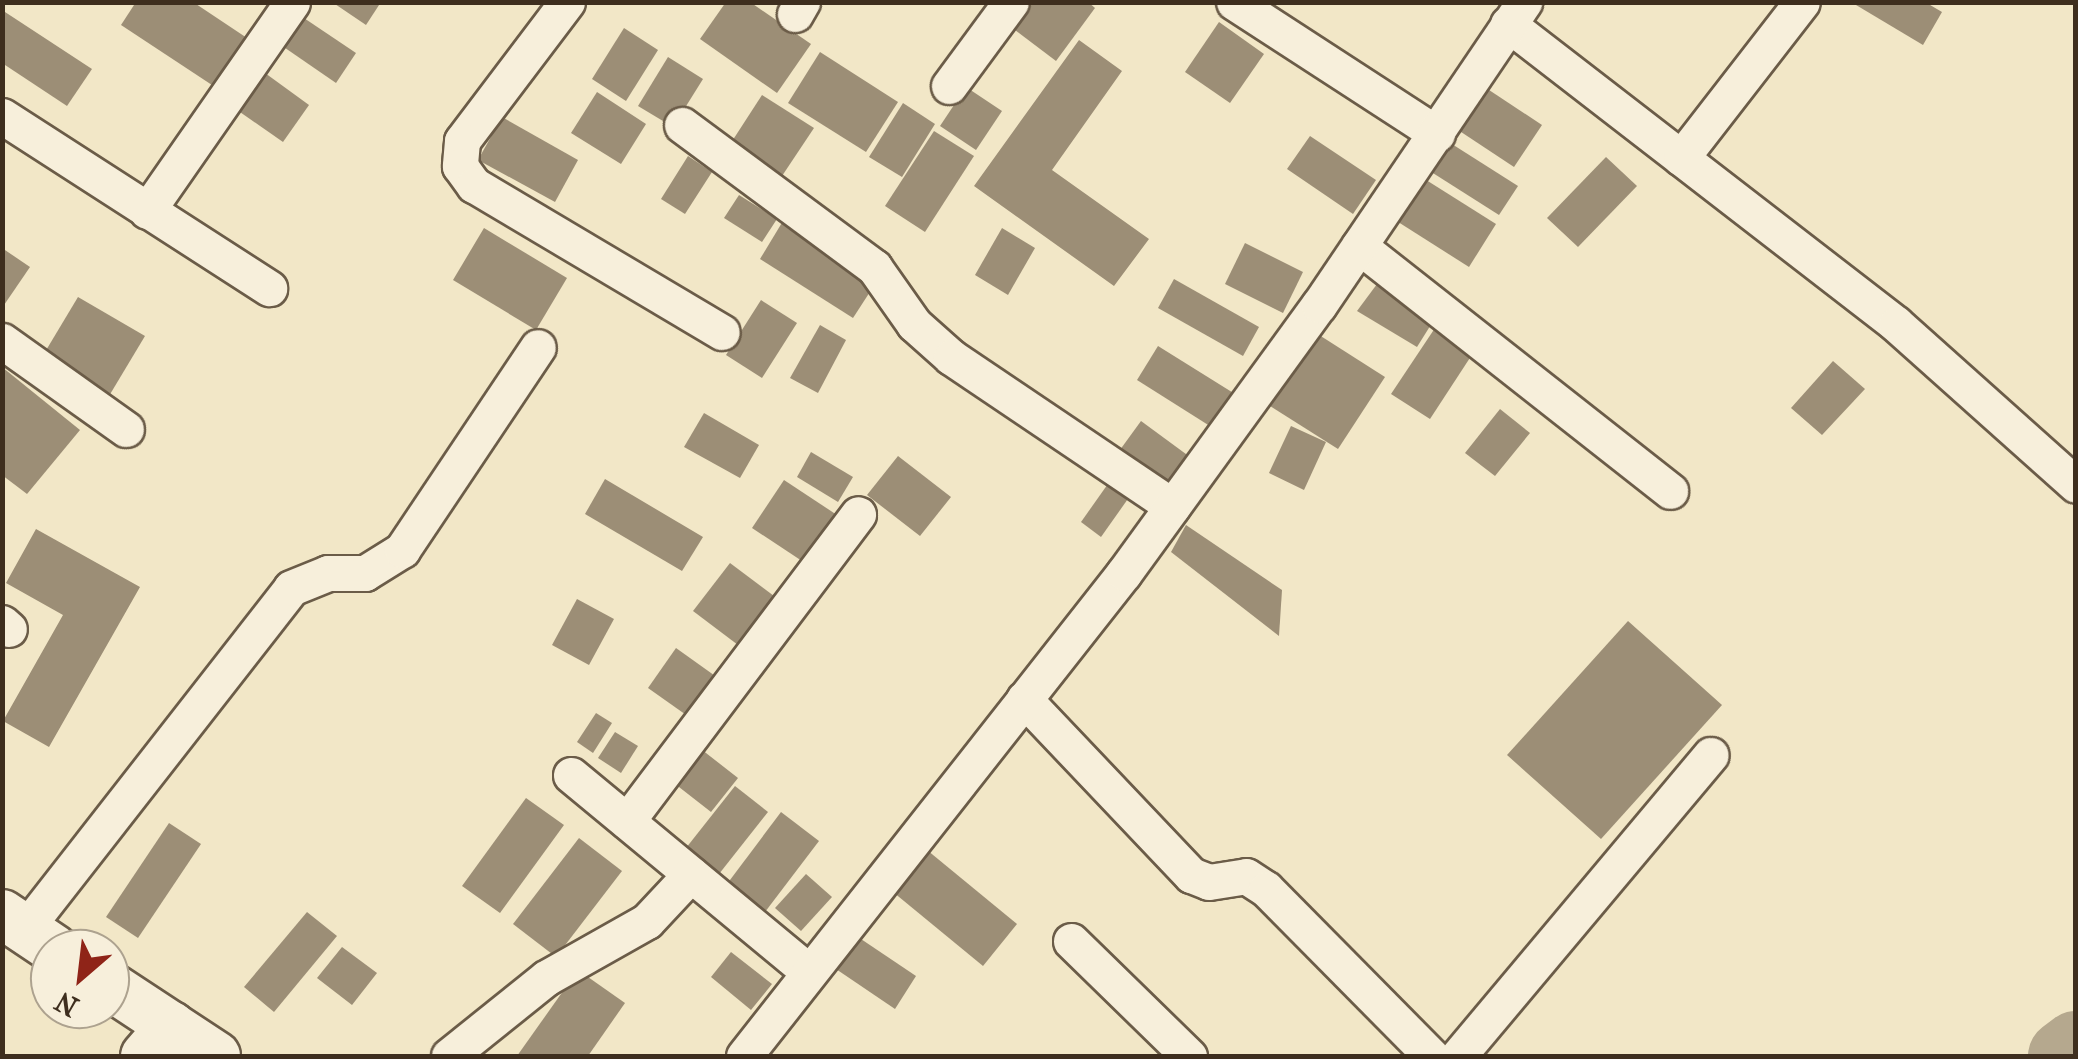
<!DOCTYPE html>
<style>
body{margin:0}
#map{position:relative;width:2078px;height:1059px;overflow:hidden;background:#f2e7c7;font-family:"IM FELL French Canon",serif}
div>[style]{position:absolute}
.river>*{height:72px;margin:-36px;padding:0 36px;transform-origin:36px;border-radius:36px;background:#b5a88e}
.building>*{inset:0;background:#9c8e76}
.roads{filter:drop-shadow(2px 0 #6b5c48) drop-shadow(-2px 0 #6b5c48) drop-shadow(0 2px #6b5c48) drop-shadow(0 -2px #6b5c48)}
.street>*{height:35px;margin:-17.5px;padding:0 17.5px;transform-origin:17.5px;border-radius:17.5px;background:#f7efdb}
.secondary>*{height:48px;margin:-24px;padding:0 24px;transform-origin:24px;border-radius:24px;background:#f7efdb}
span{translate:-50% -50%;white-space:nowrap;text-align:center;line-height:1.15;-webkit-text-stroke:10px #f7efdb;paint-order:stroke}
.frame{position:absolute;inset:0;border:5px solid #3e2e1e;pointer-events:none}
.north{position:absolute;left:30px;top:929px;width:100px;height:100px;box-sizing:border-box;background:#f7efdb;border:2px solid #ada28f;border-radius:50%;rotate:208deg;font-size:28px;font-weight:700;line-height:40px;text-align:center;color:#3e2e1e}
.north::after{content:'';display:block;margin:auto;width:35px;height:45px;background:#8f2418;clip-path:polygon(50% 0,100% 100%,50% 72%,0 100%)}
</style>
<div id="map">
<div class="river">
<div style="left:2064px;top:1056px;width:15px;rotate:-37deg"></div>
</div>
<div class="building">
<div style="clip-path:polygon(136px 2px,193px 2px,247px 38px,215px 87px,121px 25px)"></div>
<div style="clip-path:polygon(332px 2px,381px 2px,366px 25px)"></div>
<div style="clip-path:polygon(726px 2px,750px 2px,811px 44px,777px 93px,700px 39px)"></div>
<div style="clip-path:polygon(1029px 2px,1088px 2px,1095px 8px,1056px 61px,1011px 27px)"></div>
<div style="clip-path:polygon(1851px 2px,1925px 2px,1942px 12px,1923px 45px)"></div>
<div style="clip-path:polygon(5px 12px,92px 69px,67px 106px,2px 63px)"></div>
<div style="clip-path:polygon(295px 12px,356px 53px,336px 83px,275px 41px)"></div>
<div style="clip-path:polygon(1219px 22px,1264px 54px,1230px 103px,1185px 72px)"></div>
<div style="clip-path:polygon(624px 28px,658px 50px,626px 101px,592px 79px)"></div>
<div style="clip-path:polygon(1079px 40px,1122px 71px,1052px 170px,1149px 239px,1114px 286px,974px 186px)"></div>
<div style="clip-path:polygon(820px 52px,898px 102px,866px 152px,788px 103px)"></div>
<div style="clip-path:polygon(668px 57px,703px 79px,673px 127px,638px 106px)"></div>
<div style="clip-path:polygon(254px 65px,309px 105px,283px 142px,227px 103px)"></div>
<div style="clip-path:polygon(1477px 82px,1542px 125px,1514px 167px,1449px 124px)"></div>
<div style="clip-path:polygon(966px 87px,1002px 111px,976px 150px,940px 126px)"></div>
<div style="clip-path:polygon(597px 92px,646px 124px,621px 164px,571px 133px)"></div>
<div style="clip-path:polygon(762px 95px,814px 128px,778px 182px,727px 149px)"></div>
<div style="clip-path:polygon(903px 103px,935px 124px,902px 177px,869px 157px)"></div>
<div style="clip-path:polygon(502px 117px,578px 160px,555px 202px,478px 160px)"></div>
<div style="clip-path:polygon(934px 131px,974px 156px,925px 232px,885px 206px)"></div>
<div style="clip-path:polygon(1310px 136px,1376px 180px,1353px 214px,1287px 169px)"></div>
<div style="clip-path:polygon(1444px 139px,1518px 186px,1499px 215px,1425px 168px)"></div>
<div style="clip-path:polygon(688px 156px,712px 172px,685px 214px,661px 199px)"></div>
<div style="clip-path:polygon(1606px 157px,1637px 186px,1578px 247px,1547px 218px)"></div>
<div style="clip-path:polygon(1423px 178px,1496px 224px,1469px 267px,1395px 220px)"></div>
<div style="clip-path:polygon(739px 195px,777px 219px,762px 242px,724px 218px)"></div>
<div style="clip-path:polygon(783px 221px,877px 281px,853px 318px,760px 259px)"></div>
<div style="clip-path:polygon(484px 228px,567px 278px,536px 330px,453px 280px)"></div>
<div style="clip-path:polygon(1002px 228px,1035px 248px,1008px 295px,975px 275px)"></div>
<div style="clip-path:polygon(1245px 243px,1303px 272px,1283px 313px,1225px 284px)"></div>
<div style="clip-path:polygon(2px 248px,30px 267px,2px 308px)"></div>
<div style="clip-path:polygon(1174px 279px,1259px 327px,1243px 356px,1158px 308px)"></div>
<div style="clip-path:polygon(1380px 280px,1437px 315px,1417px 347px,1357px 311px)"></div>
<div style="clip-path:polygon(78px 297px,145px 336px,109px 396px,42px 357px)"></div>
<div style="clip-path:polygon(761px 300px,797px 323px,762px 378px,726px 355px)"></div>
<div style="clip-path:polygon(1441px 319px,1479px 344px,1430px 419px,1391px 394px)"></div>
<div style="clip-path:polygon(820px 325px,846px 340px,818px 393px,790px 378px)"></div>
<div style="clip-path:polygon(1316px 333px,1385px 377px,1338px 449px,1270px 406px)"></div>
<div style="clip-path:polygon(1158px 346px,1235px 394px,1213px 428px,1137px 380px)"></div>
<div style="clip-path:polygon(1833px 361px,1865px 389px,1822px 435px,1791px 408px)"></div>
<div style="clip-path:polygon(2px 367px,80px 430px,27px 494px,2px 475px)"></div>
<div style="clip-path:polygon(1500px 409px,1530px 433px,1495px 476px,1465px 453px)"></div>
<div style="clip-path:polygon(704px 413px,759px 445px,740px 478px,684px 447px)"></div>
<div style="clip-path:polygon(1141px 421px,1190px 457px,1165px 489px,1117px 454px)"></div>
<div style="clip-path:polygon(1291px 426px,1326px 442px,1304px 490px,1269px 473px)"></div>
<div style="clip-path:polygon(811px 452px,853px 477px,838px 502px,797px 477px)"></div>
<div style="clip-path:polygon(898px 456px,951px 497px,920px 536px,867px 495px)"></div>
<div style="clip-path:polygon(605px 479px,703px 537px,682px 571px,585px 514px)"></div>
<div style="clip-path:polygon(784px 480px,837px 515px,805px 563px,752px 528px)"></div>
<div style="clip-path:polygon(1110px 481px,1130px 496px,1101px 537px,1081px 522px)"></div>
<div style="clip-path:polygon(1186px 525px,1282px 590px,1279px 636px,1171px 552px)"></div>
<div style="clip-path:polygon(36px 529px,140px 587px,49px 747px,3px 721px,63px 615px,6px 583px)"></div>
<div style="clip-path:polygon(730px 563px,778px 599px,742px 648px,693px 611px)"></div>
<div style="clip-path:polygon(577px 599px,614px 619px,589px 665px,552px 645px)"></div>
<div style="clip-path:polygon(1628px 621px,1722px 705px,1601px 839px,1507px 755px)"></div>
<div style="clip-path:polygon(676px 648px,718px 678px,689px 717px,648px 688px)"></div>
<div style="clip-path:polygon(596px 713px,612px 723px,593px 753px,577px 742px)"></div>
<div style="clip-path:polygon(615px 732px,638px 746px,621px 773px,598px 758px)"></div>
<div style="clip-path:polygon(697px 746px,738px 778px,711px 812px,670px 780px)"></div>
<div style="clip-path:polygon(735px 786px,768px 812px,719px 874px,686px 848px)"></div>
<div style="clip-path:polygon(526px 798px,564px 825px,500px 913px,462px 886px)"></div>
<div style="clip-path:polygon(781px 812px,819px 841px,765px 912px,727px 884px)"></div>
<div style="clip-path:polygon(169px 823px,201px 844px,138px 938px,106px 917px)"></div>
<div style="clip-path:polygon(579px 838px,622px 871px,556px 957px,513px 924px)"></div>
<div style="clip-path:polygon(927px 850px,1017px 924px,983px 966px,893px 892px)"></div>
<div style="clip-path:polygon(806px 874px,832px 897px,801px 931px,775px 908px)"></div>
<div style="clip-path:polygon(307px 912px,337px 936px,274px 1012px,244px 987px)"></div>
<div style="clip-path:polygon(855px 935px,916px 976px,895px 1009px,833px 967px)"></div>
<div style="clip-path:polygon(342px 947px,377px 973px,352px 1005px,317px 978px)"></div>
<div style="clip-path:polygon(731px 952px,772px 984px,751px 1010px,711px 977px)"></div>
<div style="clip-path:polygon(578px 970px,625px 1003px,588px 1056px,517px 1056px)"></div>
</div>
<div class="roads">
<div class="street">
<div style="left:567px;top:2px;width:174px;rotate:127.1deg"></div>
<div style="left:462px;top:141px;width:25px;rotate:95deg"></div>
<div style="left:460px;top:166px;width:24px;rotate:54deg"></div>
<div style="left:474px;top:185px;width:288px;rotate:30.7deg"></div>
<div style="left:1234px;top:2px;width:242px;rotate:33deg"></div>
<div style="left:795px;top:14px;width:14px;rotate:-60deg"></div>
<div style="left:1508px;top:24px;width:490px;rotate:37.7deg"></div>
<div style="left:1896px;top:324px;width:241px;rotate:41.8deg"></div>
<div style="left:949px;top:86px;width:104px;rotate:-53.6deg"></div>
<div style="left:2px;top:116px;width:318px;rotate:32.8deg"></div>
<div style="left:682px;top:125px;width:239px;rotate:36.5deg"></div>
<div style="left:874px;top:267px;width:70px;rotate:54.9deg"></div>
<div style="left:914px;top:324px;width:50px;rotate:41.7deg"></div>
<div style="left:951px;top:357px;width:267px;rotate:34deg"></div>
<div style="left:1681px;top:158px;width:197px;rotate:-52.2deg"></div>
<div style="left:147px;top:211px;width:254px;rotate:-55.2deg"></div>
<div style="left:1359px;top:246px;width:396px;rotate:38.2deg"></div>
<div style="left:2px;top:341px;width:152px;rotate:35.4deg"></div>
<div style="left:2px;top:623px;width:9px;rotate:41deg"></div>
<div style="left:1024px;top:699px;width:243px;rotate:46.5deg"></div>
<div style="left:1191px;top:875px;width:19px;rotate:21deg"></div>
<div style="left:1209px;top:882px;width:37px;rotate:-9deg"></div>
<div style="left:1246px;top:876px;width:24px;rotate:33deg"></div>
<div style="left:1266px;top:889px;width:235px;rotate:45.3deg"></div>
<div style="left:571px;top:775px;width:309px;rotate:39.6deg"></div>
<div style="left:627px;top:821px;width:384px;rotate:-53deg"></div>
<div style="left:25px;top:929px;width:432px;rotate:-52deg"></div>
<div style="left:291px;top:588px;width:40px;rotate:-22deg"></div>
<div style="left:328px;top:573px;width:37px"></div>
<div style="left:365px;top:573px;width:44px;rotate:-31.9deg"></div>
<div style="left:402px;top:550px;width:244px;rotate:-56.2deg"></div>
<div style="left:1071px;top:941px;width:165px;rotate:44.3deg"></div>
<div style="left:449px;top:1056px;width:124px;rotate:-38.8deg"></div>
<div style="left:546px;top:978px;width:116px;rotate:-29.4deg"></div>
<div style="left:647px;top:921px;width:64px;rotate:-46.9deg"></div>
<div style="left:744px;top:1056px;width:615px;rotate:-51.81deg"></div>
<div style="left:1124px;top:573px;width:331px;rotate:-54deg"></div>
<div style="left:1319px;top:305px;width:366px;rotate:-55.9deg"></div>
<div style="left:1458px;top:1056px;width:393px;rotate:-50deg"></div>
</div>
<div class="secondary">
<div style="left:2px;top:914px;width:63px;rotate:33.9deg"></div>
<div style="left:110px;top:986px;width:127px;rotate:33.4deg"></div>
<div style="left:145px;top:1056px;width:40px;rotate:-49deg"></div>
</div>
</div>
<div class="frame"></div>
<div class="north">N</div>
</div>
